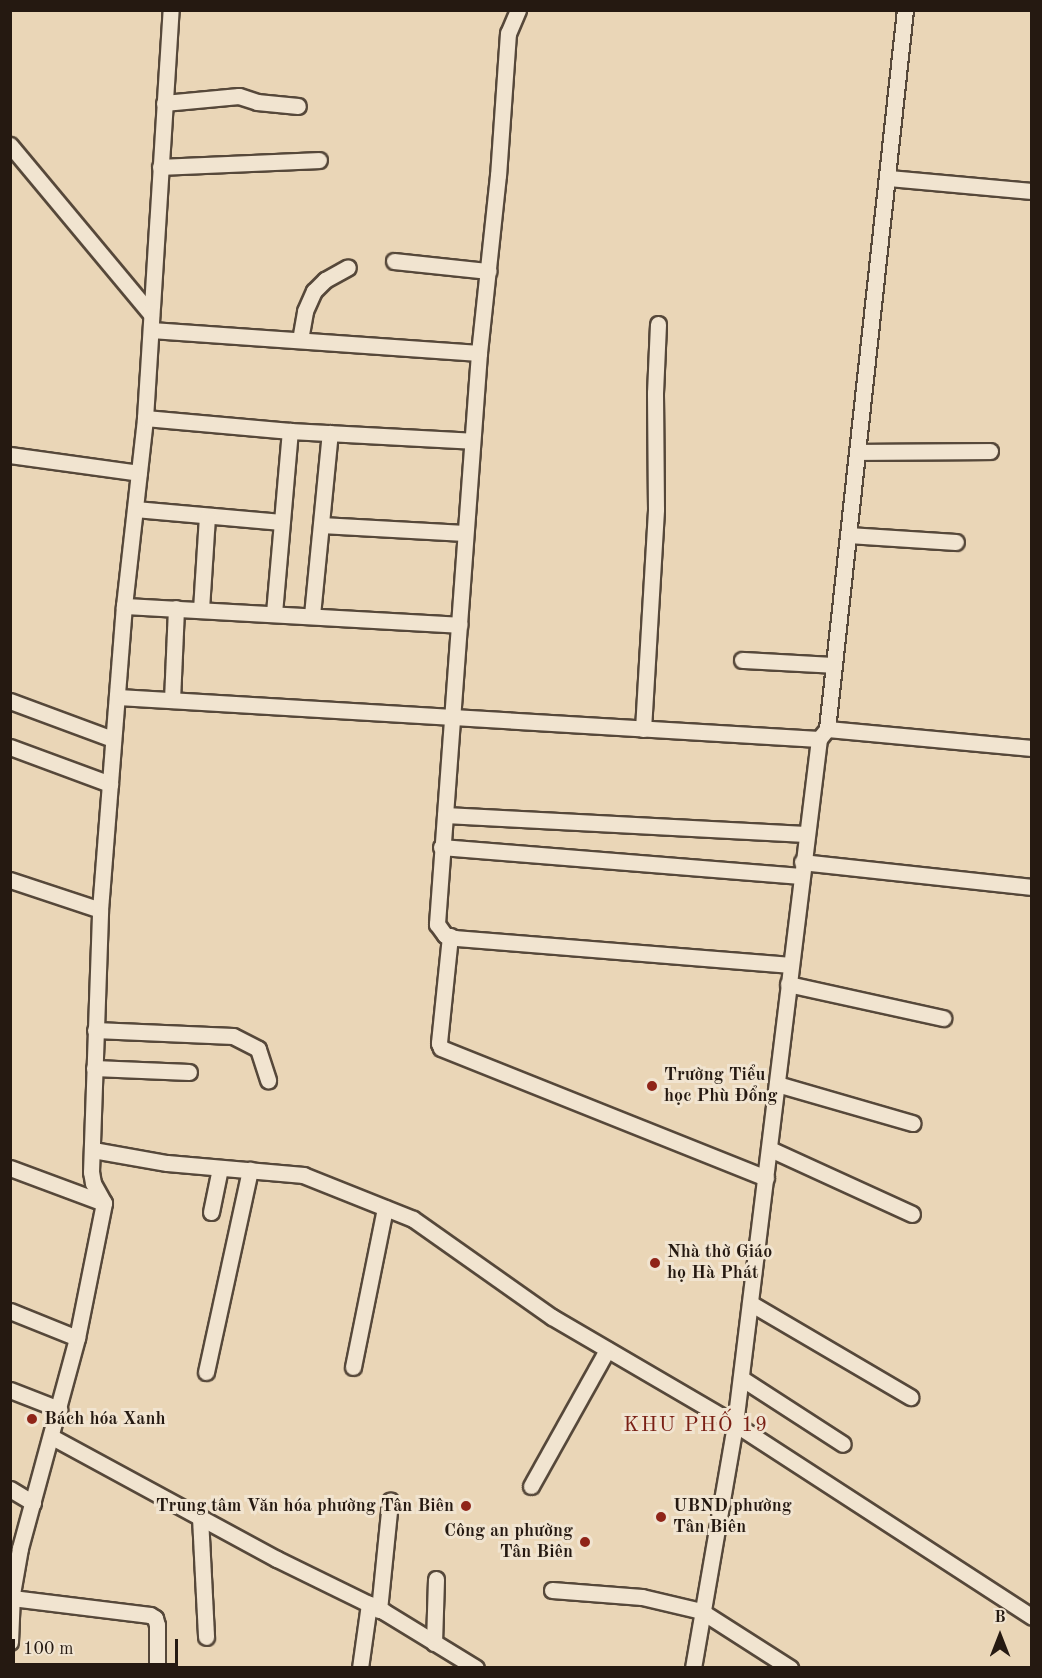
<!DOCTYPE html>
<meta charset="utf-8">
<style>
body{margin:0}
#map{position:relative;width:1042px;height:1678px;overflow:hidden;background:#ead6b7;font-family:"Old Standard TT",serif}
div>[style]{position:absolute}
.roads{filter:drop-shadow(2px 0 #56483a) drop-shadow(-2px 0 #56483a) drop-shadow(0 2px #56483a) drop-shadow(0 -2px #56483a)}
.minor>*{height:15px;margin:-7.5px;padding:0 7.5px;transform-origin:7.5px;border-radius:7.5px;background:#f1e4d0}
.dots>*{width:16px;height:16px;translate:-50% -50%;box-sizing:border-box;border:3px solid #f1e4d0;border-radius:50%}
span{translate:-50% -50%;white-space:nowrap;text-align:center;line-height:1.15;-webkit-text-stroke:6px #f1e4d0;paint-order:stroke}
.poi-label{font-size:18px;color:#251911;font-weight:700}
.left{translate:0 -50%;text-align:left}
.right{translate:-100% -50%;text-align:right}
.quarter-label{font-size:21px;color:#7a1f14;letter-spacing:1.5px}
.frame{position:absolute;inset:0;border:12px solid #251911;pointer-events:none}
.north{position:absolute;left:970px;top:1606px;width:60px;height:60px;-webkit-text-stroke:4px #f1e4d0;paint-order:stroke;rotate:0deg;font-size:16px;font-weight:700;line-height:24px;text-align:center;color:#251911}
.north::after{content:'';display:block;margin:auto;width:21px;height:27px;background:#251911;clip-path:polygon(50% 0,100% 100%,50% 72%,0 100%)}
.scale{position:absolute;left:12px;top:1639px;width:166px;height:27px;box-sizing:border-box;border:3px solid #251911;border-top:0;padding-left:8px;font-size:18px;line-height:21px;white-space:nowrap;color:#251911;-webkit-text-stroke:4px #f1e4d0;paint-order:stroke}
</style>
<div id="map">
<div class="roads">
<div class="minor">
<div style="left:518px;top:10px;width:25px;rotate:113deg"></div>
<div style="left:508px;top:33px;width:142px;rotate:94deg"></div>
<div style="left:498px;top:175px;width:179px;rotate:96.1deg"></div>
<div style="left:479px;top:353px;width:573px;rotate:94.21deg"></div>
<div style="left:437px;top:924px;width:14px;rotate:54deg"></div>
<div style="left:445px;top:935px;width:10px;rotate:17deg"></div>
<div style="left:455px;top:938px;width:336px;rotate:4.6deg"></div>
<div style="left:164px;top:103px;width:75px;rotate:-5.3deg"></div>
<div style="left:239px;top:96px;width:19px;rotate:18deg"></div>
<div style="left:257px;top:102px;width:41px;rotate:5.6deg"></div>
<div style="left:10px;top:145px;width:220px;rotate:50.2deg"></div>
<div style="left:160px;top:167px;width:159px;rotate:-2.5deg"></div>
<div style="left:888px;top:178px;width:145px;rotate:5.2deg"></div>
<div style="left:394px;top:261px;width:95px;rotate:6.1deg"></div>
<div style="left:151px;top:330px;width:329px;rotate:4deg"></div>
<div style="left:300px;top:340px;width:29px;rotate:-80deg"></div>
<div style="left:305px;top:311px;width:22px;rotate:-66deg"></div>
<div style="left:314px;top:291px;width:16px;rotate:-45deg"></div>
<div style="left:325px;top:280px;width:26px;rotate:-29deg"></div>
<div style="left:145px;top:418px;width:146px;rotate:5.1deg"></div>
<div style="left:290px;top:431px;width:182px;rotate:3.1deg"></div>
<div style="left:857px;top:452px;width:133px;rotate:-0.4deg"></div>
<div style="left:10px;top:455px;width:130px;rotate:7.9deg"></div>
<div style="left:135px;top:509px;width:147px;rotate:5.1deg"></div>
<div style="left:321px;top:525px;width:144px;rotate:3.2deg"></div>
<div style="left:848px;top:535px;width:108px;rotate:3.7deg"></div>
<div style="left:124px;top:606px;width:336px;rotate:3.2deg"></div>
<div style="left:201px;top:609px;width:93px;rotate:-86.3deg"></div>
<div style="left:274px;top:613px;width:183px;rotate:-85deg"></div>
<div style="left:312px;top:615px;width:183px;rotate:-84.4deg"></div>
<div style="left:742px;top:660px;width:92px;rotate:3.1deg"></div>
<div style="left:118px;top:697px;width:702px;rotate:3.43deg"></div>
<div style="left:172px;top:700px;width:92px;rotate:-87.5deg"></div>
<div style="left:10px;top:701px;width:110px;rotate:20.3deg"></div>
<div style="left:643px;top:729px;width:220px;rotate:-86.6deg"></div>
<div style="left:656px;top:509px;width:116px;rotate:-90.5deg"></div>
<div style="left:655px;top:393px;width:69px;rotate:-87.5deg"></div>
<div style="left:827px;top:729px;width:206px;rotate:5.3deg"></div>
<div style="left:10px;top:747px;width:107px;rotate:20.3deg"></div>
<div style="left:445px;top:815px;width:361px;rotate:3deg"></div>
<div style="left:441px;top:847px;width:361px;rotate:4.6deg"></div>
<div style="left:802px;top:862px;width:231px;rotate:6.2deg"></div>
<div style="left:10px;top:880px;width:95px;rotate:18.4deg"></div>
<div style="left:450px;top:936px;width:108px;rotate:95.9deg"></div>
<div style="left:439px;top:1043px;width:5px;rotate:68deg"></div>
<div style="left:441px;top:1048px;width:350px;rotate:21.8deg"></div>
<div style="left:788px;top:984px;width:159px;rotate:12.4deg"></div>
<div style="left:95px;top:1030px;width:138px;rotate:2.5deg"></div>
<div style="left:233px;top:1036px;width:28px;rotate:27deg"></div>
<div style="left:258px;top:1049px;width:33px;rotate:72deg"></div>
<div style="left:94px;top:1068px;width:95px;rotate:2.4deg"></div>
<div style="left:777px;top:1084px;width:141px;rotate:16.1deg"></div>
<div style="left:770px;top:1149px;width:156px;rotate:24.6deg"></div>
<div style="left:93px;top:1150px;width:75px;rotate:10deg"></div>
<div style="left:167px;top:1163px;width:137px;rotate:5deg"></div>
<div style="left:303px;top:1175px;width:118px;rotate:21.8deg"></div>
<div style="left:413px;top:1219px;width:170px;rotate:35.2deg"></div>
<div style="left:552px;top:1317px;width:212px;rotate:30.3deg"></div>
<div style="left:735px;top:1424px;width:354px;rotate:33deg"></div>
<div style="left:10px;top:1168px;width:100px;rotate:20.4deg"></div>
<div style="left:211px;top:1212px;width:45px;rotate:-78.4deg"></div>
<div style="left:750px;top:1303px;width:186px;rotate:30.4deg"></div>
<div style="left:10px;top:1311px;width:72px;rotate:21.9deg"></div>
<div style="left:353px;top:1367px;width:162px;rotate:-78.6deg"></div>
<div style="left:206px;top:1372px;width:207px;rotate:-77.7deg"></div>
<div style="left:741px;top:1378px;width:121px;rotate:32.9deg"></div>
<div style="left:10px;top:1390px;width:53px;rotate:21.2deg"></div>
<div style="left:52px;top:1437px;width:256px;rotate:28.5deg"></div>
<div style="left:277px;top:1559px;width:118px;rotate:26.1deg"></div>
<div style="left:383px;top:1611px;width:109px;rotate:31.5deg"></div>
<div style="left:531px;top:1486px;width:156px;rotate:-60.8deg"></div>
<div style="left:10px;top:1489px;width:27px;rotate:31deg"></div>
<div style="left:200px;top:1517px;width:120px;rotate:87.1deg"></div>
<div style="left:552px;top:1590px;width:90px;rotate:4.4deg"></div>
<div style="left:642px;top:1597px;width:61px;rotate:13.3deg"></div>
<div style="left:701px;top:1611px;width:106px;rotate:32.6deg"></div>
<div style="left:12px;top:1598px;width:139px;rotate:7deg"></div>
<div style="left:150px;top:1615px;width:6px;rotate:31deg"></div>
<div style="left:155px;top:1618px;width:7px;rotate:74deg"></div>
<div style="left:157px;top:1625px;width:38px;rotate:90deg"></div>
<div style="left:379px;top:1610px;width:110px;rotate:-84.2deg"></div>
<div style="left:10px;top:1642px;width:48px;rotate:-87.6deg"></div>
<div style="left:12px;top:1594px;width:47px;rotate:-80.1deg"></div>
<div style="left:20px;top:1548px;width:218px;rotate:-74.8deg"></div>
<div style="left:77px;top:1338px;width:138px;rotate:-78.7deg"></div>
<div style="left:104px;top:1203px;width:23px;rotate:-119deg"></div>
<div style="left:93px;top:1183px;width:11px;rotate:-100deg"></div>
<div style="left:91px;top:1172px;width:262px;rotate:-88deg"></div>
<div style="left:100px;top:910px;width:305px;rotate:-85.5deg"></div>
<div style="left:124px;top:606px;width:189px;rotate:-83.6deg"></div>
<div style="left:145px;top:418px;width:409px;rotate:-86.4deg"></div>
<div style="left:434px;top:1643px;width:64px;rotate:-88.2deg"></div>
<div style="left:360px;top:1668px;width:65px;rotate:-82deg"></div>
<div style="left:693px;top:1668px;width:248px;rotate:-80.2deg"></div>
<div style="left:735px;top:1424px;width:690px;rotate:-83.01deg"></div>
<div style="left:819px;top:739px;width:13px;rotate:-51deg"></div>
<div style="left:827px;top:729px;width:723px;rotate:-83.81deg"></div>
</div>
</div>
<div class="dots">
<div style="left:652px;top:1086px;background:#8f2418"></div>
<div style="left:655px;top:1263px;background:#8f2418"></div>
<div style="left:32px;top:1419px;background:#8f2418"></div>
<div style="left:466px;top:1506px;background:#8f2418"></div>
<div style="left:661px;top:1517px;background:#8f2418"></div>
<div style="left:585px;top:1542px;background:#8f2418"></div>
</div>
<div class="poi-label">
<span class="left" style="left:664px;top:1086px">Trường Tiểu<br>học Phù Đổng</span>
<span class="left" style="left:667px;top:1263px">Nhà thờ Giáo<br>họ Hà Phát</span>
<span class="left" style="left:44px;top:1419px">Bách hóa Xanh</span>
<span class="right" style="left:454px;top:1506px">Trung tâm Văn hóa phường Tân Biên</span>
<span class="left" style="left:673px;top:1517px">UBND phường<br>Tân Biên</span>
<span class="right" style="left:573px;top:1542px">Công an phường<br>Tân Biên</span>
</div>
<div class="quarter-label">
<span style="left:696px;top:1426px">KHU PHỐ 19</span>
</div>
<div class="frame"></div>
<div class="north">B</div>
<div class="scale">100 m</div>
</div>
